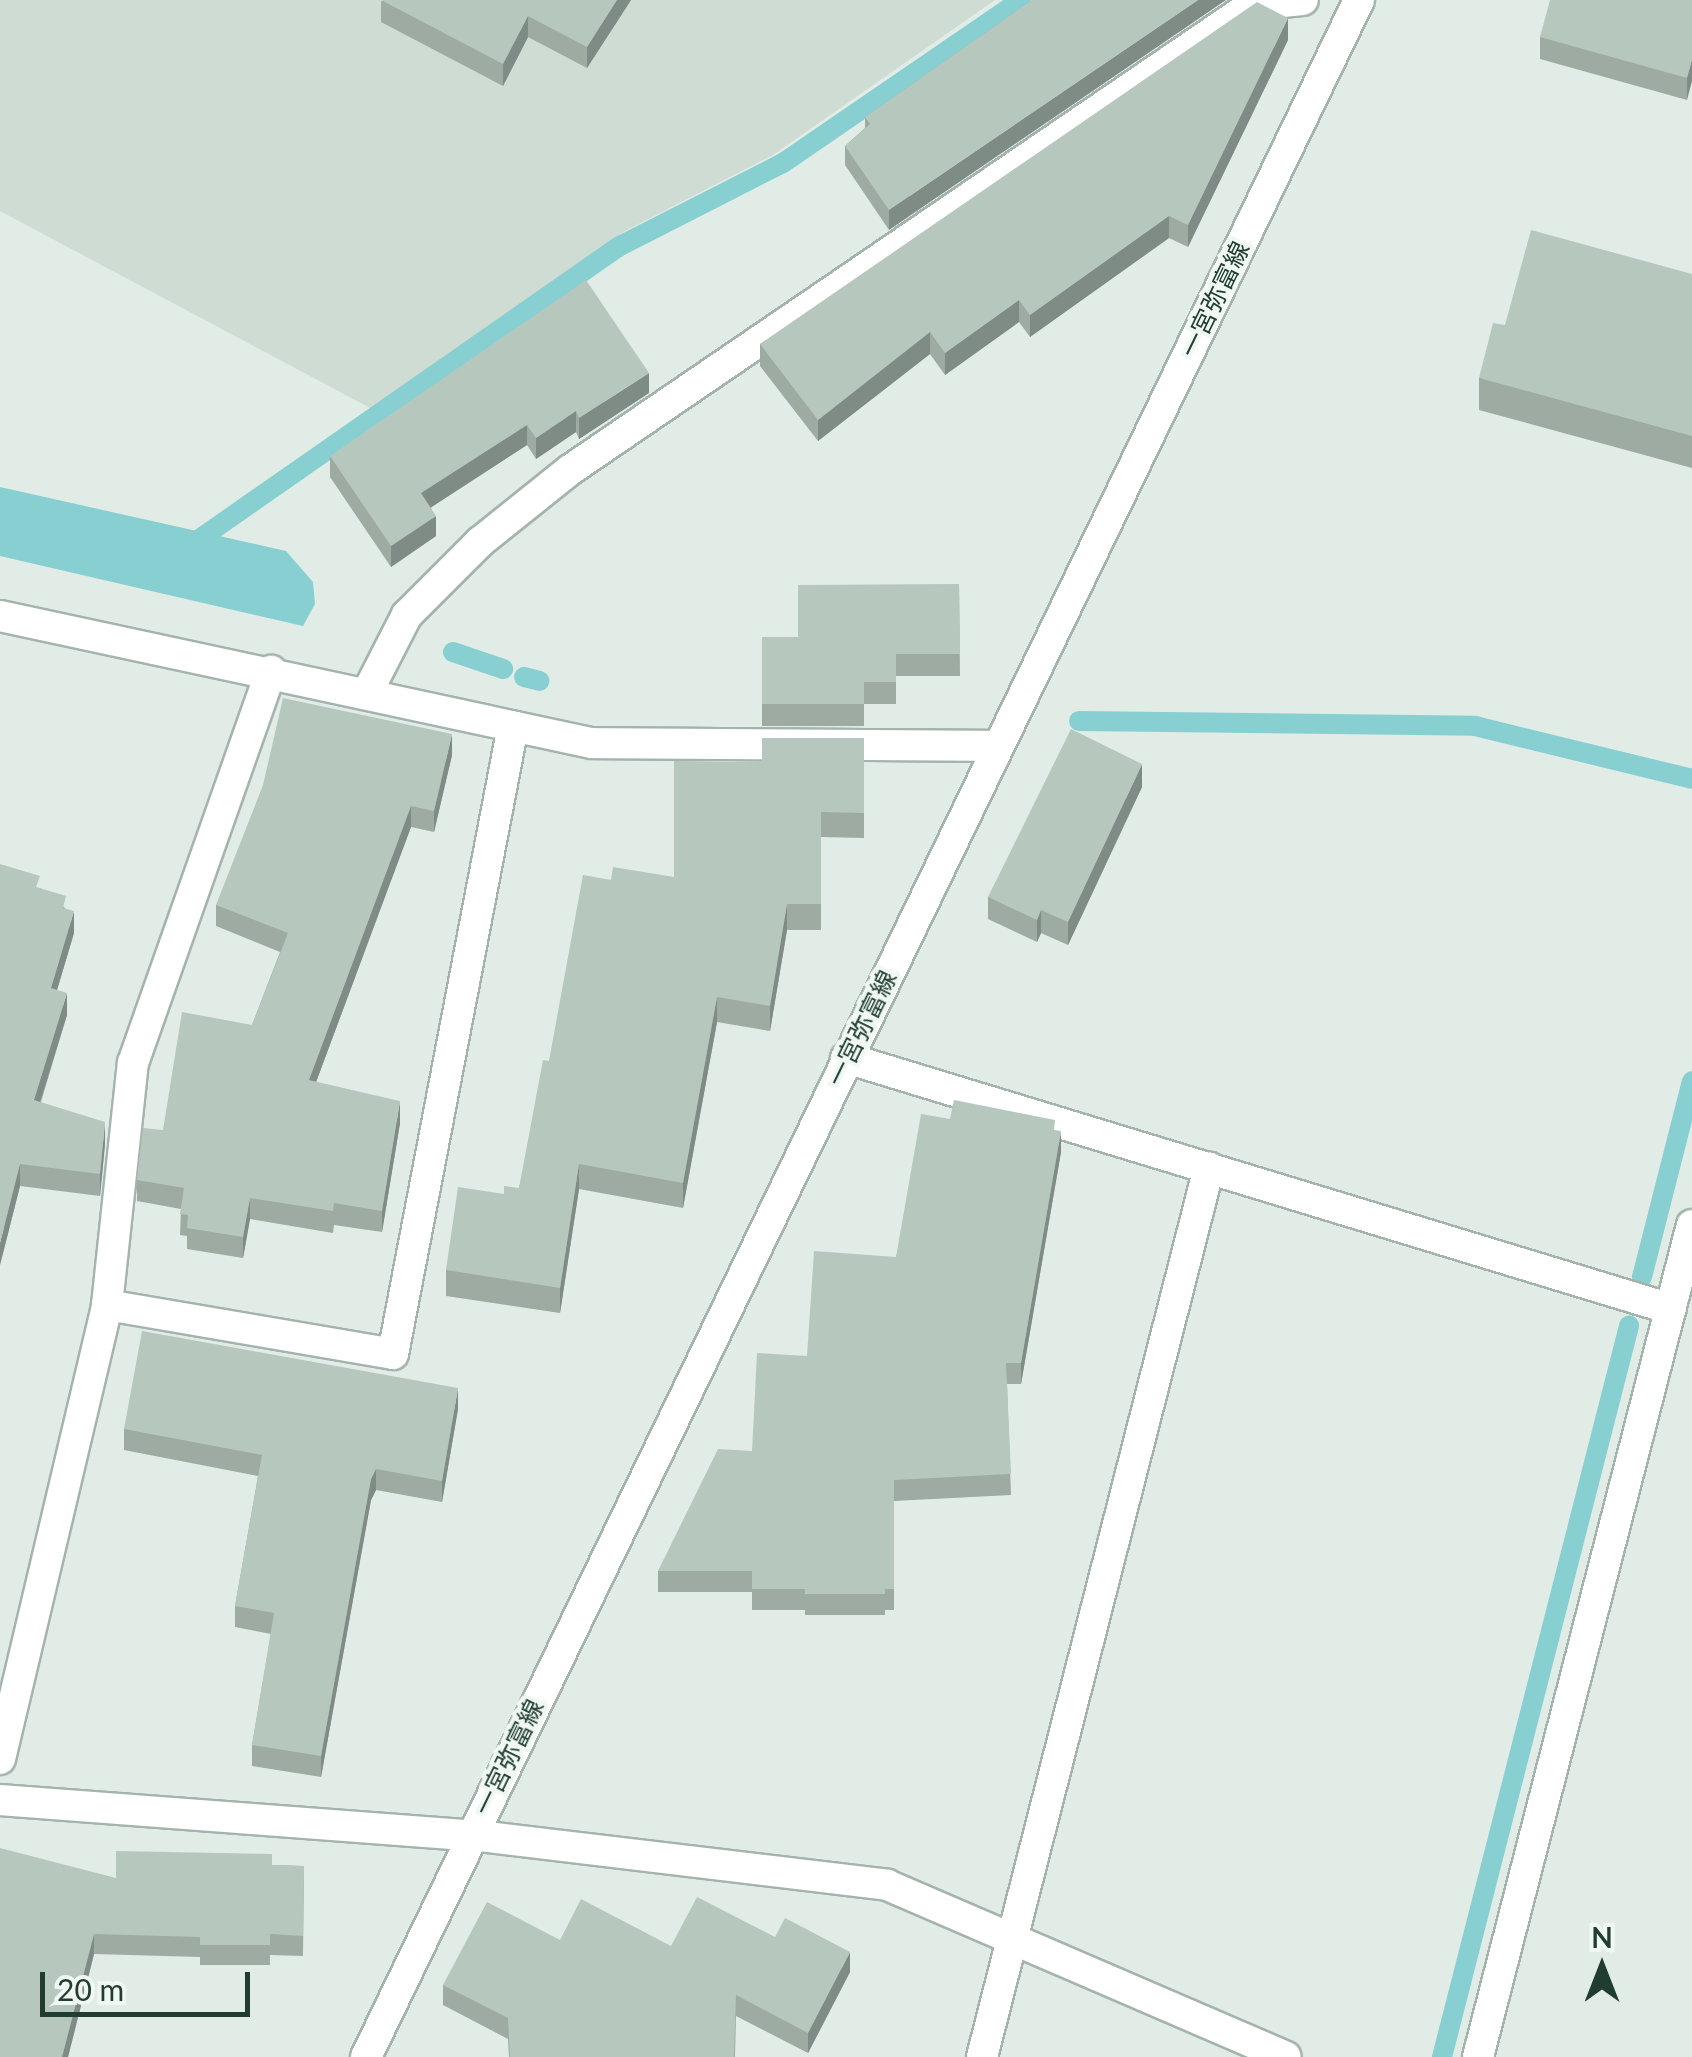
<!DOCTYPE html>
<meta charset="utf-8">
<style>
body{margin:0}
#map{position:relative;width:1692px;height:2057px;overflow:hidden;background:#e1ece6;font-family:Lato,"Noto Sans JP",sans-serif}
div>[style]{position:absolute}
.built>*{inset:0;background:#cfdcd4}
.water>*{inset:0;background:#88cfd2}
.stream>*{height:20px;margin:-10px;padding:0 10px;transform-origin:10px;border-radius:10px;background:#88cfd2}
.roads{filter:drop-shadow(2px 0 #a4b4ac) drop-shadow(-2px 0 #a4b4ac) drop-shadow(0 2px #a4b4ac) drop-shadow(0 -2px #a4b4ac)}
.street>*{height:30px;margin:-15px;padding:0 15px;transform-origin:15px;border-radius:15px;background:#fff}
.secondary>*{height:30px;margin:-15px;padding:0 15px;transform-origin:15px;border-radius:15px;background:#fff}
.wall>*{inset:0;background:#9daba3}
.shaded-wall>*{inset:0;background:#7f8b85}
.building>*{inset:0;background:#b6c7be}
span{translate:-50% -50%;white-space:nowrap;text-align:center;line-height:1.15;-webkit-text-stroke:8px #f1f8f4;paint-order:stroke}
.street-label{font-size:25px;color:#213d32}
.north{position:absolute;left:1552px;top:1917px;width:100px;height:100px;-webkit-text-stroke:8px #f1f8f4;paint-order:stroke;rotate:0deg;font-size:28px;font-weight:700;line-height:40px;text-align:center;color:#213d32}
.north::after{content:'';display:block;margin:auto;width:35px;height:45px;background:#213d32;clip-path:polygon(50% 0,100% 100%,50% 72%,0 100%)}
.scale{position:absolute;left:40px;top:1972px;width:210px;height:45px;box-sizing:border-box;border:5px solid #213d32;border-top:0;padding-left:12px;font-size:30px;line-height:35px;white-space:nowrap;color:#213d32;-webkit-text-stroke:8px #f1f8f4;paint-order:stroke}
</style>
<div id="map">
<div class="built">
<div style="clip-path:polygon(0 0,995px 0,773px 155px,625px 231px,372px 409px,0 211px)"></div>
</div>
<div class="water">
<div style="clip-path:polygon(0 487px,286px 551px,313px 582px,315px 604px,303px 626px,0 556px)"></div>
</div>
<div class="stream">
<div style="left:188px;top:547px;width:524px;rotate:-34.9deg"></div>
<div style="left:618px;top:247px;width:185px;rotate:-27deg"></div>
<div style="left:783px;top:163px;width:288px;rotate:-34.4deg"></div>
<div style="left:453px;top:652px;width:53px;rotate:18.8deg"></div>
<div style="left:524px;top:677px;width:16px;rotate:14deg"></div>
<div style="left:1079px;top:721px;width:396px;rotate:0.7deg"></div>
<div style="left:1475px;top:726px;width:223px;rotate:13.7deg"></div>
<div style="left:1642px;top:1277px;width:202px;rotate:-75.7deg"></div>
<div style="left:1442px;top:2057px;width:755px;rotate:-75.65deg"></div>
</div>
<div class="roads">
<div class="street">
<div style="left:0;top:616px;width:604px;rotate:12.13deg"></div>
<div style="left:591px;top:743px;width:407px;rotate:0.4deg"></div>
<div style="left:367px;top:693px;width:88px;rotate:-62.9deg"></div>
<div style="left:407px;top:615px;width:103px;rotate:-45deg"></div>
<div style="left:480px;top:542px;width:115px;rotate:-38.7deg"></div>
<div style="left:570px;top:470px;width:825px;rotate:-34.29deg"></div>
<div style="left:1252px;top:5px;width:51px;rotate:-5.6deg"></div>
<div style="left:846px;top:1058px;width:862px;rotate:16.92deg"></div>
<div style="left:107px;top:1305px;width:290px;rotate:9.7deg"></div>
<div style="left:393px;top:1354px;width:639px;rotate:-79.18deg"></div>
<div style="left:0;top:1759px;width:466px;rotate:-76.7deg"></div>
<div style="left:107px;top:1305px;width:243px;rotate:-83.9deg"></div>
<div style="left:133px;top:1063px;width:416px;rotate:-70.6deg"></div>
<div style="left:470px;top:1835px;width:420px;rotate:6.8deg"></div>
<div style="left:887px;top:1885px;width:434px;rotate:23.3deg"></div>
<div style="left:982px;top:2057px;width:918px;rotate:-75.68deg"></div>
<div style="left:1478px;top:2057px;width:859px;rotate:-75.58deg"></div>
</div>
<div class="secondary">
<div style="left:0;top:1800px;width:471px;rotate:4.3deg"></div>
<div style="left:366px;top:2057px;width:2284px;rotate:-64.23deg"></div>
</div>
</div>
<div class="wall">
<div style="clip-path:polygon(631px 0,587px 68px,528px 37px,503px 86px,381px 22px,381px 1px)"></div>
<div style="clip-path:polygon(1032px 0,889px 230px,845px 165px,845px 146px,865px 128px,865px 117px)"></div>
<div style="clip-path:polygon(1692px 0,1687px 100px,1540px 59px,1540px 37px)"></div>
<div style="clip-path:polygon(1288px 40px,1188px 247px,1169px 238px,1030px 337px,1019px 322px,945px 375px,930px 354px,818px 441px,760px 366px,760px 344px)"></div>
<div style="clip-path:polygon(1692px 274px,1692px 468px,1479px 410px,1479px 378px,1505px 325px)"></div>
<div style="clip-path:polygon(649px 393px,579px 439px,576px 432px,536px 459px,527px 445px,431px 507px,436px 536px,391px 567px,330px 477px,330px 456px)"></div>
<div style="clip-path:polygon(959px 584px,960px 676px,896px 676px,896px 704px,864px 704px,864px 726px,762px 726px,762px 637px,798px 637px)"></div>
<div style="clip-path:polygon(864px 738px,864px 838px,821px 837px,821px 930px,787px 930px,770px 1031px,717px 1022px,683px 1208px,579px 1189px,560px 1313px,446px 1296px,446px 1270px,504px 1194px,519px 1188px,549px 1061px,611px 880px,674px 877px,762px 762px)"></div>
<div style="clip-path:polygon(452px 755px,434px 832px,411px 827px,316px 1082px,400px 1123px,382px 1232px,334px 1225px,333px 1233px,250px 1219px,243px 1258px,187px 1249px,187px 1236px,180px 1235px,181px 1209px,137px 1201px,137px 1180px,163px 1130px,252px 1025px,280px 952px,216px 926px,216px 905px)"></div>
<div style="clip-path:polygon(1142px 787px,1068px 945px,1041px 933px,1037px 942px,988px 919px,988px 897px)"></div>
<div style="clip-path:polygon(40px 888px,66px 909px,74px 933px,57px 990px,67px 1015px,41px 1102px,105px 1144px,100px 1196px,20px 1186px,0 1265px)"></div>
<div style="clip-path:polygon(950px 1119px,1055px 1130px,1061px 1152px,1021px 1384px,1007px 1384px,1011px 1495px,894px 1501px,894px 1610px,885px 1610px,885px 1615px,805px 1615px,805px 1610px,752px 1610px,752px 1592px,658px 1592px,658px 1571px,752px 1451px,807px 1356px,896px 1257px)"></div>
<div style="clip-path:polygon(458px 1409px,442px 1502px,376px 1490px,371px 1500px,321px 1777px,252px 1766px,252px 1745px,271px 1634px,235px 1627px,235px 1606px,258px 1476px,124px 1450px,124px 1429px)"></div>
<div style="clip-path:polygon(272px 1865px,304px 1866px,303px 1956px,270px 1955px,270px 1965px,200px 1965px,200px 1957px,94px 1954px,68px 2057px,0 2057px,116px 1878px)"></div>
<div style="clip-path:polygon(775px 1937px,850px 1972px,808px 2053px,736px 2016px,735px 2057px,509px 2057px,508px 2039px,443px 2005px,443px 1985px,560px 1940px,671px 1946px)"></div>
</div>
<div class="shaded-wall">
<div style="clip-path:polygon(617px 0,631px 0,587px 68px,587px 47px)"></div>
<div style="clip-path:polygon(1198px 0,1226px 0,889px 230px,889px 210px)"></div>
<div style="clip-path:polygon(528px 16px,528px 37px,503px 86px,503px 64px)"></div>
<div style="clip-path:polygon(1288px 18px,1288px 40px,1188px 247px,1188px 225px)"></div>
<div style="clip-path:polygon(1692px 59px,1692px 81px,1687px 100px,1687px 78px)"></div>
<div style="clip-path:polygon(1169px 216px,1169px 238px,1030px 337px,1030px 315px)"></div>
<div style="clip-path:polygon(1019px 300px,1019px 322px,945px 375px,945px 353px)"></div>
<div style="clip-path:polygon(930px 332px,930px 354px,818px 441px,818px 420px)"></div>
<div style="clip-path:polygon(649px 373px,649px 393px,579px 439px,579px 418px)"></div>
<div style="clip-path:polygon(576px 411px,576px 432px,536px 459px,536px 438px)"></div>
<div style="clip-path:polygon(527px 425px,527px 445px,421px 514px,421px 493px)"></div>
<div style="clip-path:polygon(436px 516px,436px 536px,391px 567px,391px 546px)"></div>
<div style="clip-path:polygon(452px 734px,452px 755px,434px 832px,434px 811px)"></div>
<div style="clip-path:polygon(1142px 764px,1142px 787px,1068px 945px,1068px 922px)"></div>
<div style="clip-path:polygon(411px 806px,411px 827px,309px 1101px,309px 1080px)"></div>
<div style="clip-path:polygon(787px 904px,787px 930px,770px 1031px,770px 1006px)"></div>
<div style="clip-path:polygon(1041px 910px,1041px 933px,1037px 942px,1037px 920px)"></div>
<div style="clip-path:polygon(74px 911px,74px 933px,51px 1010px,51px 988px)"></div>
<div style="clip-path:polygon(67px 993px,67px 1015px,34px 1121px,34px 1100px)"></div>
<div style="clip-path:polygon(717px 997px,717px 1022px,683px 1208px,683px 1183px)"></div>
<div style="clip-path:polygon(400px 1101px,400px 1123px,382px 1232px,382px 1211px)"></div>
<div style="clip-path:polygon(105px 1122px,105px 1144px,100px 1196px,100px 1174px)"></div>
<div style="clip-path:polygon(1061px 1131px,1061px 1152px,1021px 1384px,1021px 1363px)"></div>
<div style="clip-path:polygon(20px 1164px,20px 1186px,0 1265px,0 1243px)"></div>
<div style="clip-path:polygon(579px 1164px,579px 1189px,560px 1313px,560px 1288px)"></div>
<div style="clip-path:polygon(250px 1198px,250px 1219px,243px 1258px,243px 1237px)"></div>
<div style="clip-path:polygon(458px 1388px,458px 1409px,442px 1502px,442px 1481px)"></div>
<div style="clip-path:polygon(376px 1469px,376px 1490px,371px 1500px,321px 1777px,321px 1756px,371px 1479px)"></div>
<div style="clip-path:polygon(94px 1934px,94px 1954px,68px 2057px,62px 2057px)"></div>
<div style="clip-path:polygon(850px 1952px,850px 1972px,808px 2053px,808px 2033px)"></div>
</div>
<div class="building">
<div style="clip-path:polygon(381px 0,617px 0,587px 47px,528px 16px,503px 64px)"></div>
<div style="clip-path:polygon(1032px 0,1198px 0,889px 210px,845px 146px,870px 124px,865px 117px)"></div>
<div style="clip-path:polygon(1550px 0,1692px 0,1692px 59px,1687px 78px,1540px 37px)"></div>
<div style="clip-path:polygon(1257px 2px,1288px 18px,1188px 225px,1169px 216px,1030px 315px,1019px 300px,945px 353px,930px 332px,818px 420px,760px 344px)"></div>
<div style="clip-path:polygon(1531px 230px,1692px 274px,1692px 436px,1479px 378px,1493px 323px,1505px 325px)"></div>
<div style="clip-path:polygon(586px 280px,649px 373px,579px 418px,576px 411px,536px 438px,527px 425px,421px 493px,436px 516px,391px 546px,330px 456px)"></div>
<div style="clip-path:polygon(959px 584px,960px 654px,896px 654px,896px 682px,864px 682px,864px 704px,762px 704px,762px 637px,798px 637px,798px 585px)"></div>
<div style="clip-path:polygon(283px 698px,452px 734px,434px 811px,411px 806px,309px 1080px,400px 1101px,382px 1211px,334px 1203px,333px 1211px,250px 1198px,243px 1237px,187px 1228px,188px 1215px,180px 1214px,184px 1188px,137px 1180px,143px 1128px,163px 1130px,182px 1012px,252px 1025px,288px 933px,216px 905px,263px 785px)"></div>
<div style="clip-path:polygon(1071px 729px,1142px 764px,1068px 922px,1041px 910px,1037px 920px,988px 897px)"></div>
<div style="clip-path:polygon(762px 738px,864px 738px,864px 813px,821px 812px,821px 904px,787px 904px,770px 1006px,717px 997px,683px 1183px,579px 1164px,560px 1288px,446px 1270px,458px 1187px,504px 1194px,504px 1186px,519px 1188px,543px 1060px,549px 1061px,583px 875px,611px 880px,613px 867px,674px 877px,674px 761px,762px 762px)"></div>
<div style="clip-path:polygon(0 864px,40px 876px,36px 887px,66px 896px,63px 908px,74px 911px,51px 988px,67px 993px,34px 1100px,105px 1122px,100px 1174px,20px 1164px,0 1243px)"></div>
<div style="clip-path:polygon(954px 1100px,1055px 1120px,1054px 1130px,1061px 1131px,1021px 1363px,1006px 1363px,1011px 1474px,894px 1480px,894px 1589px,885px 1589px,885px 1594px,805px 1594px,805px 1589px,752px 1589px,752px 1571px,658px 1571px,718px 1449px,752px 1451px,757px 1353px,807px 1356px,814px 1251px,896px 1257px,921px 1114px,950px 1119px)"></div>
<div style="clip-path:polygon(142px 1331px,458px 1388px,442px 1481px,376px 1469px,371px 1479px,321px 1756px,252px 1745px,274px 1613px,235px 1606px,262px 1455px,124px 1429px)"></div>
<div style="clip-path:polygon(0 1848px,116px 1878px,116px 1851px,272px 1854px,272px 1865px,304px 1866px,303px 1936px,270px 1934px,270px 1945px,200px 1945px,200px 1937px,94px 1934px,62px 2057px,0 2057px)"></div>
<div style="clip-path:polygon(697px 1897px,775px 1937px,785px 1918px,850px 1952px,808px 2033px,736px 1995px,734px 2057px,510px 2057px,508px 2018px,443px 1985px,487px 1902px,560px 1940px,581px 1899px,671px 1946px)"></div>
</div>
<div class="street-label">
<span style="left:1214px;top:299px;rotate:-64deg">一宮弥富線</span>
<span style="left:861px;top:1028px;rotate:-64deg">一宮弥富線</span>
<span style="left:508px;top:1757px;rotate:-64deg">一宮弥富線</span>
</div>
<div class="north">N</div>
<div class="scale">20 m</div>
</div>
